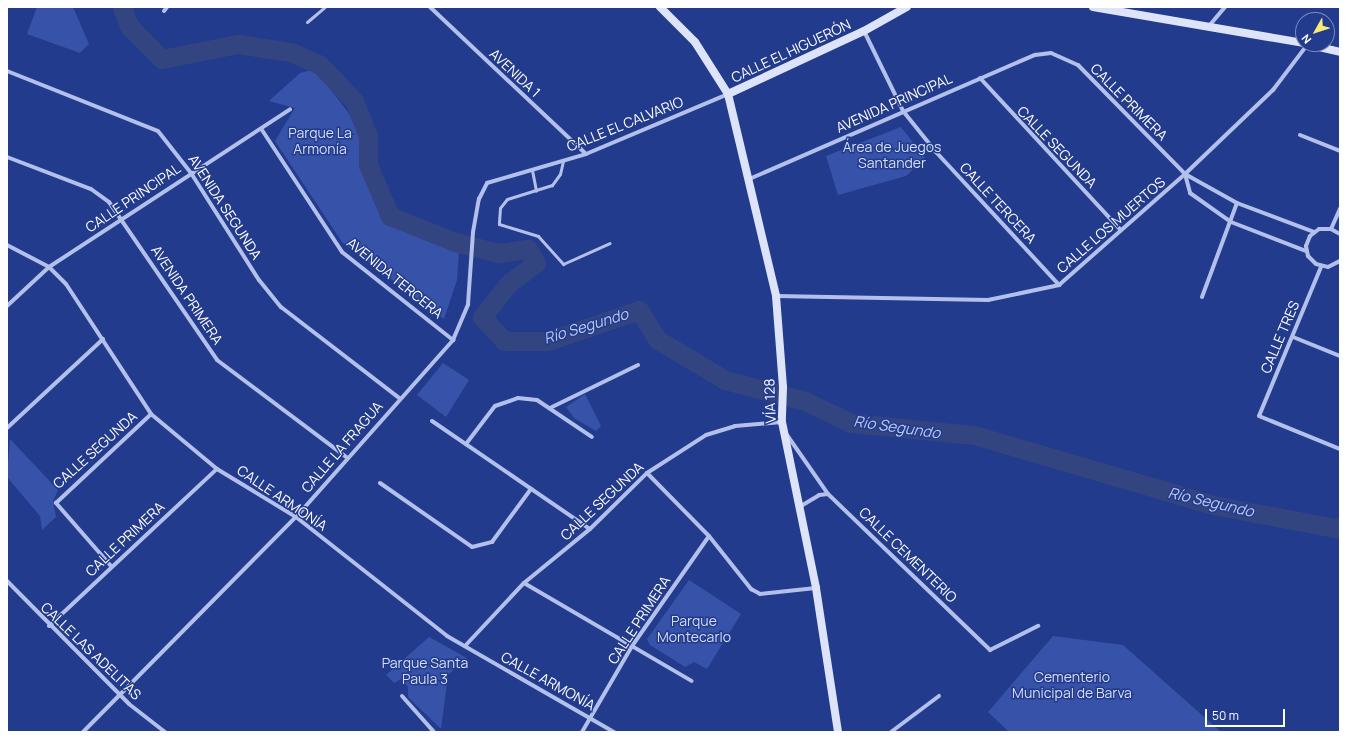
<!DOCTYPE html>
<meta charset="utf-8">
<style>
body{margin:0}
#map{position:relative;width:1347px;height:739px;overflow:hidden;background:#233b8c;font-family:Manrope,sans-serif}
div>[style]{position:absolute}
.green>*{inset:0;background:#3753a9}
.river>*{height:19px;margin:-9.5px;padding:0 9.5px;transform-origin:9.5px;border-radius:9.5px;background:#334581}
.service>*{height:3px;margin:-1.5px;padding:0 1.5px;transform-origin:1.5px;border-radius:1.5px;background:#b2c0eb}
.minor>*{height:4px;margin:-2px;padding:0 2px;transform-origin:2px;border-radius:2px;background:#b2c0eb}
.secondary>*{height:8px;margin:-4px;padding:0 4px;transform-origin:4px;border-radius:4px;background:#dde3f9}
span{translate:-50% -50%;white-space:nowrap;text-align:center;line-height:1.15;-webkit-text-stroke:3px #233b8c;paint-order:stroke}
.street-label{font-size:14px;color:#fff}
.park-label{font-size:14px;color:#d6dff8}
.water-label{font-size:15px;color:#bdcbf2;font-style:italic}
.frame{position:absolute;inset:0;border:8px solid #fff;pointer-events:none}
.north{position:absolute;left:1295px;top:12px;width:40px;height:40px;box-sizing:border-box;background:#233b8c;border:1px solid #7b89ba;border-radius:50%;rotate:231deg;font-size:11px;font-weight:700;line-height:16px;text-align:center;color:#fff}
.north::after{content:'';display:block;margin:auto;width:14px;height:18px;background:#f6eb75;clip-path:polygon(50% 0,100% 100%,50% 72%,0 100%)}
.scale{position:absolute;left:1205px;top:709px;width:80px;height:18px;box-sizing:border-box;border:2px solid #fff;border-top:0;padding-left:5px;font-size:12px;line-height:14px;white-space:nowrap;color:#fff;-webkit-text-stroke:3px #233b8c;paint-order:stroke}
</style>
<div id="map">
<div class="green">
<div style="clip-path:polygon(37px 7px,73px 7px,89px 44px,80px 53px,27px 34px)"></div>
<div style="clip-path:polygon(315px 69px,350px 115px,361px 139px,361px 166px,382px 220px,459px 250px,457px 280px,444px 319px,342px 242px,275px 141px,295px 108px,269px 101px,300px 73px)"></div>
<div style="clip-path:polygon(901px 127px,925px 158px,906px 176px,838px 195px,826px 156px)"></div>
<div style="clip-path:polygon(443px 363px,469px 380px,446px 417px,417px 395px)"></div>
<div style="clip-path:polygon(585px 394px,601px 426px,596px 431px,574px 418px,566px 407px)"></div>
<div style="clip-path:polygon(10px 439px,58px 490px,53px 501px,56px 517px,42px 530px,40px 516px,7px 477px)"></div>
<div style="clip-path:polygon(689px 580px,741px 614px,707px 669px,694px 662px,685px 667px,650px 645px,647px 639px)"></div>
<div style="clip-path:polygon(1053px 636px,1123px 645px,1221px 732px,1009px 732px,988px 712px)"></div>
<div style="clip-path:polygon(429px 637px,467px 658px,448px 675px,441px 729px,408px 697px,408px 687px,401px 679px,394px 683px,386px 675px)"></div>
</div>
<div class="river">
<div style="left:122px;top:7px;width:20px;rotate:70deg"></div>
<div style="left:129px;top:26px;width:47px;rotate:45deg"></div>
<div style="left:162px;top:59px;width:77px;rotate:-11.2deg"></div>
<div style="left:238px;top:44px;width:54px;rotate:8.6deg"></div>
<div style="left:291px;top:52px;width:32px;rotate:24deg"></div>
<div style="left:320px;top:65px;width:50px;rotate:46.6deg"></div>
<div style="left:354px;top:101px;width:37px;rotate:68deg"></div>
<div style="left:368px;top:135px;width:30px;rotate:90deg"></div>
<div style="left:368px;top:165px;width:56px;rotate:66.7deg"></div>
<div style="left:390px;top:216px;width:70px;rotate:21.8deg"></div>
<div style="left:455px;top:242px;width:44px;rotate:14.3deg"></div>
<div style="left:498px;top:253px;width:30px;rotate:-8deg"></div>
<div style="left:528px;top:249px;width:16px;rotate:60deg"></div>
<div style="left:536px;top:263px;width:34px;rotate:143deg"></div>
<div style="left:509px;top:283px;width:43px;rotate:128.5deg"></div>
<div style="left:482px;top:317px;width:33px;rotate:47deg"></div>
<div style="left:504px;top:341px;width:44px"></div>
<div style="left:548px;top:341px;width:96px;rotate:-18.8deg"></div>
<div style="left:639px;top:310px;width:36px;rotate:58deg"></div>
<div style="left:658px;top:340px;width:78px;rotate:30.8deg"></div>
<div style="left:725px;top:380px;width:83px;rotate:14.7deg"></div>
<div style="left:805px;top:401px;width:51px;rotate:25.6deg"></div>
<div style="left:851px;top:423px;width:124px;rotate:5.6deg"></div>
<div style="left:974px;top:435px;width:249px;rotate:16.3deg"></div>
<div style="left:1213px;top:505px;width:129px;rotate:10.7deg"></div>
</div>
<div class="service">
<div style="left:307px;top:22px;width:23px;rotate:-40deg"></div>
<div style="left:563px;top:161px;width:13px;rotate:103deg"></div>
<div style="left:560px;top:174px;width:14px;rotate:126deg"></div>
<div style="left:552px;top:185px;width:47px;rotate:162.7deg"></div>
<div style="left:507px;top:199px;width:11px;rotate:128deg"></div>
<div style="left:500px;top:208px;width:16px;rotate:94deg"></div>
<div style="left:499px;top:224px;width:41px;rotate:17.1deg"></div>
<div style="left:538px;top:236px;width:38px;rotate:48deg"></div>
<div style="left:563px;top:264px;width:51px;rotate:-24.1deg"></div>
<div style="left:532px;top:170px;width:21px;rotate:79deg"></div>
</div>
<div class="minor">
<div style="left:430px;top:7px;width:214px;rotate:43.3deg"></div>
<div style="left:164px;top:11px;width:5px;rotate:-53deg"></div>
<div style="left:1209px;top:26px;width:25px;rotate:-50deg"></div>
<div style="left:864px;top:31px;width:89px;rotate:64deg"></div>
<div style="left:903px;top:111px;width:53px;rotate:51.2deg"></div>
<div style="left:936px;top:152px;width:181px;rotate:47.2deg"></div>
<div style="left:7px;top:71px;width:162px;rotate:21.7deg"></div>
<div style="left:158px;top:131px;width:53px;rotate:51.8deg"></div>
<div style="left:191px;top:173px;width:127px;rotate:57.6deg"></div>
<div style="left:259px;top:280px;width:35px;rotate:51deg"></div>
<div style="left:281px;top:307px;width:149px;rotate:37.6deg"></div>
<div style="left:980px;top:78px;width:207px;rotate:47.2deg"></div>
<div style="left:262px;top:130px;width:146px;rotate:56.7deg"></div>
<div style="left:342px;top:252px;width:142px;rotate:38.4deg"></div>
<div style="left:1300px;top:135px;width:43px;rotate:21.8deg"></div>
<div style="left:7px;top:157px;width:90px;rotate:20.9deg"></div>
<div style="left:91px;top:189px;width:22px;rotate:36deg"></div>
<div style="left:109px;top:202px;width:191px;rotate:55.6deg"></div>
<div style="left:217px;top:360px;width:161px;rotate:36.9deg"></div>
<div style="left:1185px;top:174px;width:20px;rotate:75deg"></div>
<div style="left:1190px;top:193px;width:50px;rotate:35.3deg"></div>
<div style="left:1231px;top:222px;width:80px;rotate:21.1deg"></div>
<div style="left:747px;top:180px;width:314px;rotate:-23.5deg"></div>
<div style="left:1035px;top:55px;width:16px;rotate:-7deg"></div>
<div style="left:1051px;top:53px;width:30px;rotate:24deg"></div>
<div style="left:1078px;top:65px;width:153px;rotate:45.5deg"></div>
<div style="left:1185px;top:174px;width:60px;rotate:29.1deg"></div>
<div style="left:1237px;top:203px;width:82px;rotate:20.6deg"></div>
<div style="left:1331px;top:229px;width:22px;rotate:-66deg"></div>
<div style="left:1340px;top:234px;width:10px;rotate:-151deg"></div>
<div style="left:1331px;top:229px;width:12px;rotate:180deg"></div>
<div style="left:1319px;top:229px;width:11px;rotate:142deg"></div>
<div style="left:1310px;top:236px;width:11px;rotate:112deg"></div>
<div style="left:1306px;top:246px;width:10px;rotate:79deg"></div>
<div style="left:1308px;top:256px;width:11px;rotate:45deg"></div>
<div style="left:1316px;top:264px;width:12px;rotate:14deg"></div>
<div style="left:1328px;top:267px;width:13px;rotate:-27deg"></div>
<div style="left:7px;top:245px;width:47px;rotate:27.6deg"></div>
<div style="left:49px;top:267px;width:24px;rotate:45deg"></div>
<div style="left:66px;top:284px;width:155px;rotate:56.8deg"></div>
<div style="left:151px;top:414px;width:86px;rotate:39.8deg"></div>
<div style="left:217px;top:469px;width:92px;rotate:31.3deg"></div>
<div style="left:296px;top:517px;width:192px;rotate:38.2deg"></div>
<div style="left:447px;top:636px;width:193px;rotate:29.9deg"></div>
<div style="left:1321px;top:267px;width:161px;rotate:112.6deg"></div>
<div style="left:1259px;top:416px;width:87px;rotate:22.2deg"></div>
<div style="left:776px;top:296px;width:212px;rotate:1.1deg"></div>
<div style="left:988px;top:300px;width:73px;rotate:-11.9deg"></div>
<div style="left:1059px;top:285px;width:168px;rotate:-41.4deg"></div>
<div style="left:1185px;top:174px;width:122px;rotate:-43.7deg"></div>
<div style="left:1273px;top:90px;width:56px;rotate:-52.9deg"></div>
<div style="left:1202px;top:297px;width:100px;rotate:-69.6deg"></div>
<div style="left:7px;top:306px;width:57px;rotate:-42.9deg"></div>
<div style="left:49px;top:267px;width:288px;rotate:-33.2deg"></div>
<div style="left:1293px;top:337px;width:51px;rotate:22deg"></div>
<div style="left:550px;top:408px;width:98px;rotate:-26deg"></div>
<div style="left:432px;top:421px;width:191px;rotate:34.4deg"></div>
<div style="left:7px;top:428px;width:131px;rotate:-42.8deg"></div>
<div style="left:787px;top:435px;width:72px;rotate:55.2deg"></div>
<div style="left:828px;top:494px;width:225px;rotate:43.9deg"></div>
<div style="left:990px;top:650px;width:54px;rotate:-26.6deg"></div>
<div style="left:466px;top:444px;width:48px;rotate:-52.7deg"></div>
<div style="left:495px;top:406px;width:24px;rotate:-19deg"></div>
<div style="left:518px;top:398px;width:19px;rotate:6deg"></div>
<div style="left:537px;top:400px;width:66px;rotate:33.9deg"></div>
<div style="left:647px;top:473px;width:88px;rotate:45.5deg"></div>
<div style="left:709px;top:536px;width:68px;rotate:51.6deg"></div>
<div style="left:751px;top:589px;width:10px;rotate:29deg"></div>
<div style="left:760px;top:594px;width:56px;rotate:-6.1deg"></div>
<div style="left:380px;top:483px;width:112px;rotate:34.8deg"></div>
<div style="left:472px;top:547px;width:21px;rotate:-14deg"></div>
<div style="left:492px;top:542px;width:66px;rotate:-53.7deg"></div>
<div style="left:801px;top:506px;width:21px;rotate:-31deg"></div>
<div style="left:819px;top:495px;width:9px;rotate:-6deg"></div>
<div style="left:111px;top:566px;width:84px;rotate:-131.1deg"></div>
<div style="left:56px;top:503px;width:130px;rotate:-43.1deg"></div>
<div style="left:7px;top:581px;width:173px;rotate:45.2deg"></div>
<div style="left:129px;top:704px;width:46px;rotate:37.9deg"></div>
<div style="left:524px;top:583px;width:194px;rotate:30.3deg"></div>
<div style="left:49px;top:626px;width:230px;rotate:-43.1deg"></div>
<div style="left:465px;top:646px;width:86px;rotate:-46.9deg"></div>
<div style="left:524px;top:583px;width:85px;rotate:-39.3deg"></div>
<div style="left:590px;top:529px;width:80px;rotate:-44.5deg"></div>
<div style="left:647px;top:473px;width:70px;rotate:-32.8deg"></div>
<div style="left:706px;top:435px;width:30px;rotate:-17deg"></div>
<div style="left:735px;top:426px;width:47px;rotate:-4.9deg"></div>
<div style="left:402px;top:696px;width:48px;rotate:48.4deg"></div>
<div style="left:83px;top:732px;width:303px;rotate:-45.3deg"></div>
<div style="left:296px;top:517px;width:237px;rotate:-48.4deg"></div>
<div style="left:453px;top:340px;width:39px;rotate:-67deg"></div>
<div style="left:468px;top:304px;width:72px;rotate:-86deg"></div>
<div style="left:473px;top:232px;width:34px;rotate:-80deg"></div>
<div style="left:479px;top:199px;width:18px;rotate:-63deg"></div>
<div style="left:487px;top:183px;width:103px;rotate:-16.3deg"></div>
<div style="left:586px;top:154px;width:154px;rotate:-22.9deg"></div>
<div style="left:582px;top:732px;width:99px;rotate:-59.8deg"></div>
<div style="left:632px;top:646px;width:134px;rotate:-55deg"></div>
<div style="left:891px;top:732px;width:60px;rotate:-36.9deg"></div>
</div>
<div class="secondary">
<div style="left:660px;top:7px;width:49px;rotate:45deg"></div>
<div style="left:695px;top:42px;width:62px;rotate:57.6deg"></div>
<div style="left:728px;top:94px;width:208px;rotate:76.6deg"></div>
<div style="left:776px;top:296px;width:91px;rotate:85.6deg"></div>
<div style="left:783px;top:387px;width:35px;rotate:92deg"></div>
<div style="left:782px;top:422px;width:169px;rotate:78.4deg"></div>
<div style="left:816px;top:588px;width:146px;rotate:81.3deg"></div>
<div style="left:1093px;top:7px;width:213px;rotate:9.7deg"></div>
<div style="left:1306px;top:44px;width:35px;rotate:13deg"></div>
<div style="left:728px;top:94px;width:150px;rotate:-24.9deg"></div>
<div style="left:864px;top:31px;width:49px;rotate:-29.2deg"></div>
</div>
<div class="street-label">
<span style="left:791px;top:51px;rotate:-25deg">CALLE EL HIGUERÓN</span>
<span style="left:515px;top:73px;rotate:43deg">AVENIDA 1</span>
<span style="left:1129px;top:102px;rotate:45deg">CALLE PRIMERA</span>
<span style="left:894px;top:103px;rotate:-24deg">AVENIDA PRINCIPAL</span>
<span style="left:625px;top:124px;rotate:-22deg">CALLE EL CALVARIO</span>
<span style="left:1057px;top:147px;rotate:46deg">CALLE SEGUNDA</span>
<span style="left:133px;top:198px;rotate:-34deg">CALLE PRINCIPAL</span>
<span style="left:998px;top:203px;rotate:47deg">CALLE TERCERA</span>
<span style="left:225px;top:207px;rotate:57deg">AVENIDA SEGUNDA</span>
<span style="left:1111px;top:225px;rotate:-41deg">CALLE LOS MUERTOS</span>
<span style="left:395px;top:278px;rotate:39deg">AVENIDA TERCERA</span>
<span style="left:187px;top:295px;rotate:56deg">AVENIDA PRIMERA</span>
<span style="left:1280px;top:337px;rotate:-67deg">CALLE TRES</span>
<span style="left:770px;top:401px;rotate:-92deg">VÍA 128</span>
<span style="left:342px;top:447px;rotate:-49deg">CALLE LA FRAGUA</span>
<span style="left:95px;top:450px;rotate:-42deg">CALLE SEGUNDA</span>
<span style="left:282px;top:498px;rotate:34deg">CALLE ARMONÍA</span>
<span style="left:602px;top:501px;rotate:-43deg">CALLE SEGUNDA</span>
<span style="left:125px;top:539px;rotate:-43deg">CALLE PRIMERA</span>
<span style="left:908px;top:555px;rotate:44deg">CALLE CEMENTERIO</span>
<span style="left:639px;top:620px;rotate:-57deg">CALLE PRIMERA</span>
<span style="left:91px;top:651px;rotate:44deg">CALLE LAS ADELITAS</span>
<span style="left:548px;top:681px;rotate:29deg">CALLE ARMONÍA</span>
</div>
<div class="park-label">
<span style="left:320px;top:141px">Parque La<br>Armonía</span>
<span style="left:892px;top:155px">Área de Juegos<br>Santander</span>
<span style="left:694px;top:629px">Parque<br>Montecarlo</span>
<span style="left:425px;top:671px">Parque Santa<br>Paula 3</span>
<span style="left:1072px;top:685px">Cementerio<br>Municipal de Barva</span>
</div>
<div class="water-label">
<span style="left:586px;top:326px;rotate:-17deg">Río Segundo</span>
<span style="left:897px;top:427px;rotate:8deg">Río Segundo</span>
<span style="left:1211px;top:502px;rotate:13deg">Río Segundo</span>
</div>
<div class="frame"></div>
<div class="north">N</div>
<div class="scale">50 m</div>
</div>
